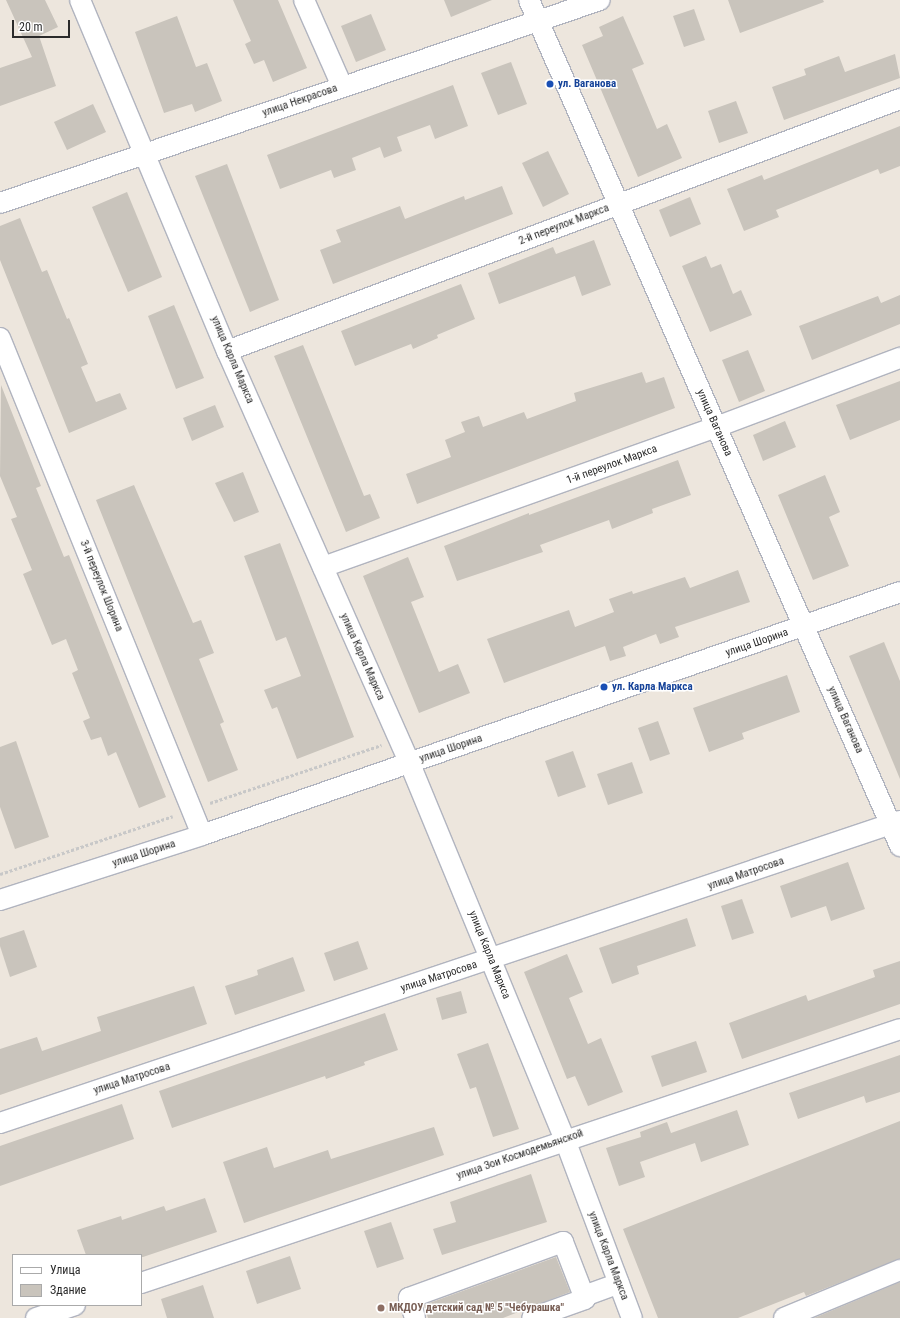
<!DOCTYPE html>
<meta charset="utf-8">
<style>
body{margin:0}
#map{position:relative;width:900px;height:1318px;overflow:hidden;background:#ede6dd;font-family:"Roboto Condensed",sans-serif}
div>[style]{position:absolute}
.building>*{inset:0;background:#c9c4bc}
.path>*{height:2.5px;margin-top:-1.25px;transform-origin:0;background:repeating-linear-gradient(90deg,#c8c8c8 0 3px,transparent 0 5px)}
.roads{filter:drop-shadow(1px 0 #b1b4bf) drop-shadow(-1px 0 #b1b4bf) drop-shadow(0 1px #b1b4bf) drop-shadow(0 -1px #b1b4bf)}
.minor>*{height:20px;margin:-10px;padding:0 10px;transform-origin:10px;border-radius:10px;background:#fff}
.dots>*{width:11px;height:11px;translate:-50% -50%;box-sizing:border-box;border:2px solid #fff;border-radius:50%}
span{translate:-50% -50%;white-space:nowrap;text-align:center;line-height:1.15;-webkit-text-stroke:3px #fff;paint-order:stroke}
.transit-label{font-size:11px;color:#164399;font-weight:700}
.left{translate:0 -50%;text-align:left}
.street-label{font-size:11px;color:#2b2b2b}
.education-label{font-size:11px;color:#785e54;font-weight:700}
.legend{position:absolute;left:12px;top:1254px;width:130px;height:52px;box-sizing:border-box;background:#fff;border:1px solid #aaa;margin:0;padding:5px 7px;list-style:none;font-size:12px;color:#2b2b2b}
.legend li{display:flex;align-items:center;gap:8px;height:20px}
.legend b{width:20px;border:1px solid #aaa}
.scale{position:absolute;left:12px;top:20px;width:58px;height:18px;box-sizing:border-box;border:2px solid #2b2b2b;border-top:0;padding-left:5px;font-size:12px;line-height:14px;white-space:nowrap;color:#2b2b2b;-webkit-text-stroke:3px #fff;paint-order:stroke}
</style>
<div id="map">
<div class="building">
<div style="clip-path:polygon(6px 0,45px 0,58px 27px,39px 36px,56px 86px,0 106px,0 68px,32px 57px)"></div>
<div style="clip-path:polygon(233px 0,278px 0,307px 68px,273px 82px,264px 60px,254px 64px,245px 44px,251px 41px)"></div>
<div style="clip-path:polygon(444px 0,492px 0,451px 17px)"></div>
<div style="clip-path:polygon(728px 0,823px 0,824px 2px,740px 33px)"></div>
<div style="clip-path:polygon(694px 9px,705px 40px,684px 47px,673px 16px)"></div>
<div style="clip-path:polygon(371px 14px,386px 50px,356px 62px,341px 26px)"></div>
<div style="clip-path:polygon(177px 16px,196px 67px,207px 63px,222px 101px,195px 112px,192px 104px,164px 113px,135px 32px)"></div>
<div style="clip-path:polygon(623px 16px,644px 64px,632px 69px,657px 129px,667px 124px,682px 158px,638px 177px,582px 45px,603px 36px,599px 27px)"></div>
<div style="clip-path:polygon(895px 54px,900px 78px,784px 120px,772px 87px,806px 75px,804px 69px,839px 56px,845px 72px)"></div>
<div style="clip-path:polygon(511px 62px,527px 104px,498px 115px,481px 73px)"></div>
<div style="clip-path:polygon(453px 85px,468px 126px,435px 139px,430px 125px,397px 137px,402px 151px,384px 158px,380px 147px,352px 158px,356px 170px,334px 178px,331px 170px,280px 189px,267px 155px)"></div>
<div style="clip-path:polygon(736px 101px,748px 133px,719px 143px,708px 111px)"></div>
<div style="clip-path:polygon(93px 104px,106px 132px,67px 150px,54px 122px)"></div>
<div style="clip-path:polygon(900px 126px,900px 166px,880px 174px,878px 169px,776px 210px,779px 217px,744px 231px,727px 189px,762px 175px,764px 180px)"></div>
<div style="clip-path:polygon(548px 151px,569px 194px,543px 207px,522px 163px)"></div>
<div style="clip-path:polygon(227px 164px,279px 300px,250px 312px,195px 176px)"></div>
<div style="clip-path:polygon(502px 186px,513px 214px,333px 284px,320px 250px,341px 242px,336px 230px,400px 206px,405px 219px,464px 196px,465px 200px)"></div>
<div style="clip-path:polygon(127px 192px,162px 277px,128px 292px,92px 207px)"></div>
<div style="clip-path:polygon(690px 197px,701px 224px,670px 237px,659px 210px)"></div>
<div style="clip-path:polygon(20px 218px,42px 272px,47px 270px,67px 319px,69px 318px,88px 364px,81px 367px,96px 402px,120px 393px,127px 409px,69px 433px,0 260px,0 226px)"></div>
<div style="clip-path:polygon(594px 240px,611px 285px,582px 296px,575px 276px,499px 304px,488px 273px,553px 247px,556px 254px)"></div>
<div style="clip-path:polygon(706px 256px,711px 268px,721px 264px,733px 294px,741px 290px,752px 315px,710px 332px,682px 266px)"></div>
<div style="clip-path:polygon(461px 284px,475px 319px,437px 335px,438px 338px,413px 349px,411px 344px,355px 366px,341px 331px)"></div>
<div style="clip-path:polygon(900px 295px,900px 324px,812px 360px,799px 326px,878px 296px,881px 303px)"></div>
<div style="clip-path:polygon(174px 305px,204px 378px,176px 389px,148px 316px)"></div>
<div style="clip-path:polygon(303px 345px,364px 496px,370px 494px,380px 518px,346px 532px,274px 356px)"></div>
<div style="clip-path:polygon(748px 350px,765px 391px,739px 402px,722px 360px)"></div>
<div style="clip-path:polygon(642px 372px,646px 383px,664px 377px,675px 408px,417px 504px,406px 474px,451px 457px,445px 440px,465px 432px,461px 422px,479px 416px,483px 427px,524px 412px,527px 419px,576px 401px,574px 393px)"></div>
<div style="clip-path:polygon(900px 381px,900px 420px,850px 440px,836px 405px)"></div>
<div style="clip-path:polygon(1px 385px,41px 486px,36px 488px,64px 557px,69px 555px,166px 797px,139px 808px,116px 752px,108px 756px,101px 737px,91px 740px,83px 721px,90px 718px,72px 673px,78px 670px,66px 639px,52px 645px,23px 574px,32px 570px,11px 519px,17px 517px,0 476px)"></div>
<div style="clip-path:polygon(215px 405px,224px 427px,192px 441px,183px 418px)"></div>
<div style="clip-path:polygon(785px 421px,796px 447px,763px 461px,753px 435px)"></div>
<div style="clip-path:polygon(678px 460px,691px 495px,652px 509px,653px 513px,612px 529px,609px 520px,540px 545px,543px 552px,457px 581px,444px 546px,529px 513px,529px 515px)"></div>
<div style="clip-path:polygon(243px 472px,259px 512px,234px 522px,215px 483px)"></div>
<div style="clip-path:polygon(825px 475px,840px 512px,829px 517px,849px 566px,813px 580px,778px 495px)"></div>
<div style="clip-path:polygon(134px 485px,193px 623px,201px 620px,214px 653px,199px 659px,224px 722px,220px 724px,238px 770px,208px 782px,96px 500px)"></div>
<div style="clip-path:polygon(280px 543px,354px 737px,297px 759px,277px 707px,272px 709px,264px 690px,301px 676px,286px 637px,276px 641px,244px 556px)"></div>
<div style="clip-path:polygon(408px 557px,424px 597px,411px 602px,439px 672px,458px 664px,470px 693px,419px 713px,363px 576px)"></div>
<div style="clip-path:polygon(738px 570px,750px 602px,675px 627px,679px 637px,660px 644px,656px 634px,623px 647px,626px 656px,610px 661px,605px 646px,504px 683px,487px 639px,569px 610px,575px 627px,614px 612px,609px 599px,632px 591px,633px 594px,685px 577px,690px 588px)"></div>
<div style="clip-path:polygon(884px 642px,900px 681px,900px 779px,849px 656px)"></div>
<div style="clip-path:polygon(787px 675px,800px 712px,742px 733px,744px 739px,709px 752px,693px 708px)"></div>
<div style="clip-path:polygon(658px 721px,670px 754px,650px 761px,638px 728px)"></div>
<div style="clip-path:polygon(16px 741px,49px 837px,15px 849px,0 807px,0 747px)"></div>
<div style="clip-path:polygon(573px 751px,586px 787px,558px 797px,545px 761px)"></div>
<div style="clip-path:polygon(632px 762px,643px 793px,608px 805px,597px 774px)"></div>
<div style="clip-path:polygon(848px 862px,865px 909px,831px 921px,826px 906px,791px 918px,780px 886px)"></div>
<div style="clip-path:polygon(742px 899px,754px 933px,732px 940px,721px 906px)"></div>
<div style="clip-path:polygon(687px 918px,696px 946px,637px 966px,639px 974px,612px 984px,599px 948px)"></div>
<div style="clip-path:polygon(24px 930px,37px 967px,10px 977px,0 946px,0 938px)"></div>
<div style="clip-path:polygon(358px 941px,368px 969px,334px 981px,324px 953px)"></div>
<div style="clip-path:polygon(567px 954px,583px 992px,569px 998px,588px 1044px,601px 1038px,623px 1092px,588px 1106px,575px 1076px,567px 1079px,524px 972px)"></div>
<div style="clip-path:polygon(293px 957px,305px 991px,235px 1015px,225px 986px,258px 975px,257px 970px)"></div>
<div style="clip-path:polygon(900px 961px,900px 1004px,742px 1059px,729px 1023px,806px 995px,808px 1001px,875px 977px,873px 970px)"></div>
<div style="clip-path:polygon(194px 986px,207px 1024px,0 1095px,0 1049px,37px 1037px,42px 1051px,101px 1031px,97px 1017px)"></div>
<div style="clip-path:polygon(461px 991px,467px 1013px,442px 1020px,436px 998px)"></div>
<div style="clip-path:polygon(385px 1013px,398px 1050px,364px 1062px,365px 1065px,326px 1079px,325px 1076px,172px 1128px,159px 1091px)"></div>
<div style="clip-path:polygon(696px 1041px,707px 1072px,662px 1087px,651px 1056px)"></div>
<div style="clip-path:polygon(488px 1043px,519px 1129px,493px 1137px,476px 1087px,470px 1089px,457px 1054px)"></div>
<div style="clip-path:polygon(900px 1055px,900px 1092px,866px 1103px,864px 1096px,798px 1119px,789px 1093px)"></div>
<div style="clip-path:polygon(122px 1104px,134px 1139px,0 1186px,0 1146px)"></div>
<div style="clip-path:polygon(737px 1110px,749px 1145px,701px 1162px,695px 1143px,640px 1162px,645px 1177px,619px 1186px,606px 1148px,641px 1137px,640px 1132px,667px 1122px,671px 1133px)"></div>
<div style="clip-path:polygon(900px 1121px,900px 1259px,806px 1296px,804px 1292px,738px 1318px,658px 1318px,623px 1229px)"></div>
<div style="clip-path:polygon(434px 1127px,444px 1155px,244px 1223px,223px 1162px,267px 1147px,274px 1168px,328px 1150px,331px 1159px)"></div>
<div style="clip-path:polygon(531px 1174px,547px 1222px,442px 1255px,433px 1229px,456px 1222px,450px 1202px)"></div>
<div style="clip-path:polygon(205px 1198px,217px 1232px,143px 1257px,86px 1255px,77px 1230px,121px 1216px,122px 1220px,164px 1206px,166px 1211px)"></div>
<div style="clip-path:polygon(391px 1222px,404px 1259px,377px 1268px,364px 1231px)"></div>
<div style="clip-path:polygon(290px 1256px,301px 1289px,257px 1304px,246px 1271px)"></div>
<div style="clip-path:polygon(556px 1257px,570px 1292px,503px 1318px,428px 1318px,424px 1305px)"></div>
<div style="clip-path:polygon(900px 1282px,900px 1318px,814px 1318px)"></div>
<div style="clip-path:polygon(203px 1285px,214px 1318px,167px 1318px,161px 1299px)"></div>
</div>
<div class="path">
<div style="left:210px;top:803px;width:181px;rotate:-18.7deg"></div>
<div style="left:0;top:874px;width:182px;rotate:-18.5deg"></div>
</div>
<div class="roads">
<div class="minor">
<div style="left:80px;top:0;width:381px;rotate:67.3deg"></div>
<div style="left:227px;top:351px;width:452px;rotate:66.1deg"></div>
<div style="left:410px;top:764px;width:407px;rotate:67.6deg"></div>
<div style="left:565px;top:1140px;width:190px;rotate:69.4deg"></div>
<div style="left:304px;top:0;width:94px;rotate:66.2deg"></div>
<div style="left:529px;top:0;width:924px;rotate:66.32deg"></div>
<div style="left:0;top:203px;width:633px;rotate:-18.69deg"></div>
<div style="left:0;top:338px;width:536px;rotate:67.88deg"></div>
<div style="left:227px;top:351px;width:719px;rotate:-20.53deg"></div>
<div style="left:323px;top:567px;width:417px;rotate:-19.6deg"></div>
<div style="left:716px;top:427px;width:197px;rotate:-20.6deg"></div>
<div style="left:0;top:900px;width:212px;rotate:-17.8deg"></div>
<div style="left:202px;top:835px;width:739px;rotate:-19.19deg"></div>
<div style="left:0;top:1123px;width:949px;rotate:-18.55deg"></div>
<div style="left:141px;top:1283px;width:800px;rotate:-18.5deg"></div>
<div style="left:584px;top:1296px;width:37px;rotate:-20deg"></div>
<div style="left:36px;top:1318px;width:41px;rotate:-18.4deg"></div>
<div style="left:415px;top:1318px;width:21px;rotate:-107deg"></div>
<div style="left:409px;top:1298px;width:164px;rotate:-20deg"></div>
<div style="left:563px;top:1242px;width:61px;rotate:68.9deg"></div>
<div style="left:585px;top:1299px;width:56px;rotate:160.3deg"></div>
<div style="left:784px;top:1318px;width:126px;rotate:-22.5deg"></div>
</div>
</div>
<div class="dots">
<div style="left:550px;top:84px;background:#1a4fb4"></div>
<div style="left:604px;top:687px;background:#1a4fb4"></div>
<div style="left:381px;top:1308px;background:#8d6e63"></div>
</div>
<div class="transit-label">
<span class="left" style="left:558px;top:84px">ул. Ваганова</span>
<span class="left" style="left:612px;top:687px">ул. Карла Маркса</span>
</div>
<div class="street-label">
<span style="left:300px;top:101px;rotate:-19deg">улица Некрасова</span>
<span style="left:564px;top:225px;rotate:-21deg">2-й переулок Маркса</span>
<span style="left:232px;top:360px;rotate:67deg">улица Карла Маркса</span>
<span style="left:714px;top:423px;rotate:66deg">улица Ваганова</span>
<span style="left:612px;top:465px;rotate:-20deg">1-й переулок Маркса</span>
<span style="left:101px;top:586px;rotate:68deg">3-й переулок Шорина</span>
<span style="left:757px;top:643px;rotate:-19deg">улица Шорина</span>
<span style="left:362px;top:657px;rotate:66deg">улица Карла Маркса</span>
<span style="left:845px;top:720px;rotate:66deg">улица Ваганова</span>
<span style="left:451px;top:749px;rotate:-19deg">улица Шорина</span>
<span style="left:144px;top:854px;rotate:-18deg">улица Шорина</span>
<span style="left:746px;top:874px;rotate:-19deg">улица Матросова</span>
<span style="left:489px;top:955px;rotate:68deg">улица Карла Маркса</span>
<span style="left:439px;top:977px;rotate:-18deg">улица Матросова</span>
<span style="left:132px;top:1079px;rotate:-18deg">улица Матросова</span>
<span style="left:520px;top:1155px;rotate:-19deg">улица Зои Космодемьянской</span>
<span style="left:608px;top:1256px;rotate:69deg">улица Карла Маркса</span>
</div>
<div class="education-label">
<span class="left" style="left:389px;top:1308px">МКДОУ детский сад № 5 "Чебурашка"</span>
</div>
<ul class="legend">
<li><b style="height:5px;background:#fff"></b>Улица</li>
<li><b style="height:11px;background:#c9c4bc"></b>Здание</li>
</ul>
<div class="scale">20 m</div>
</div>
